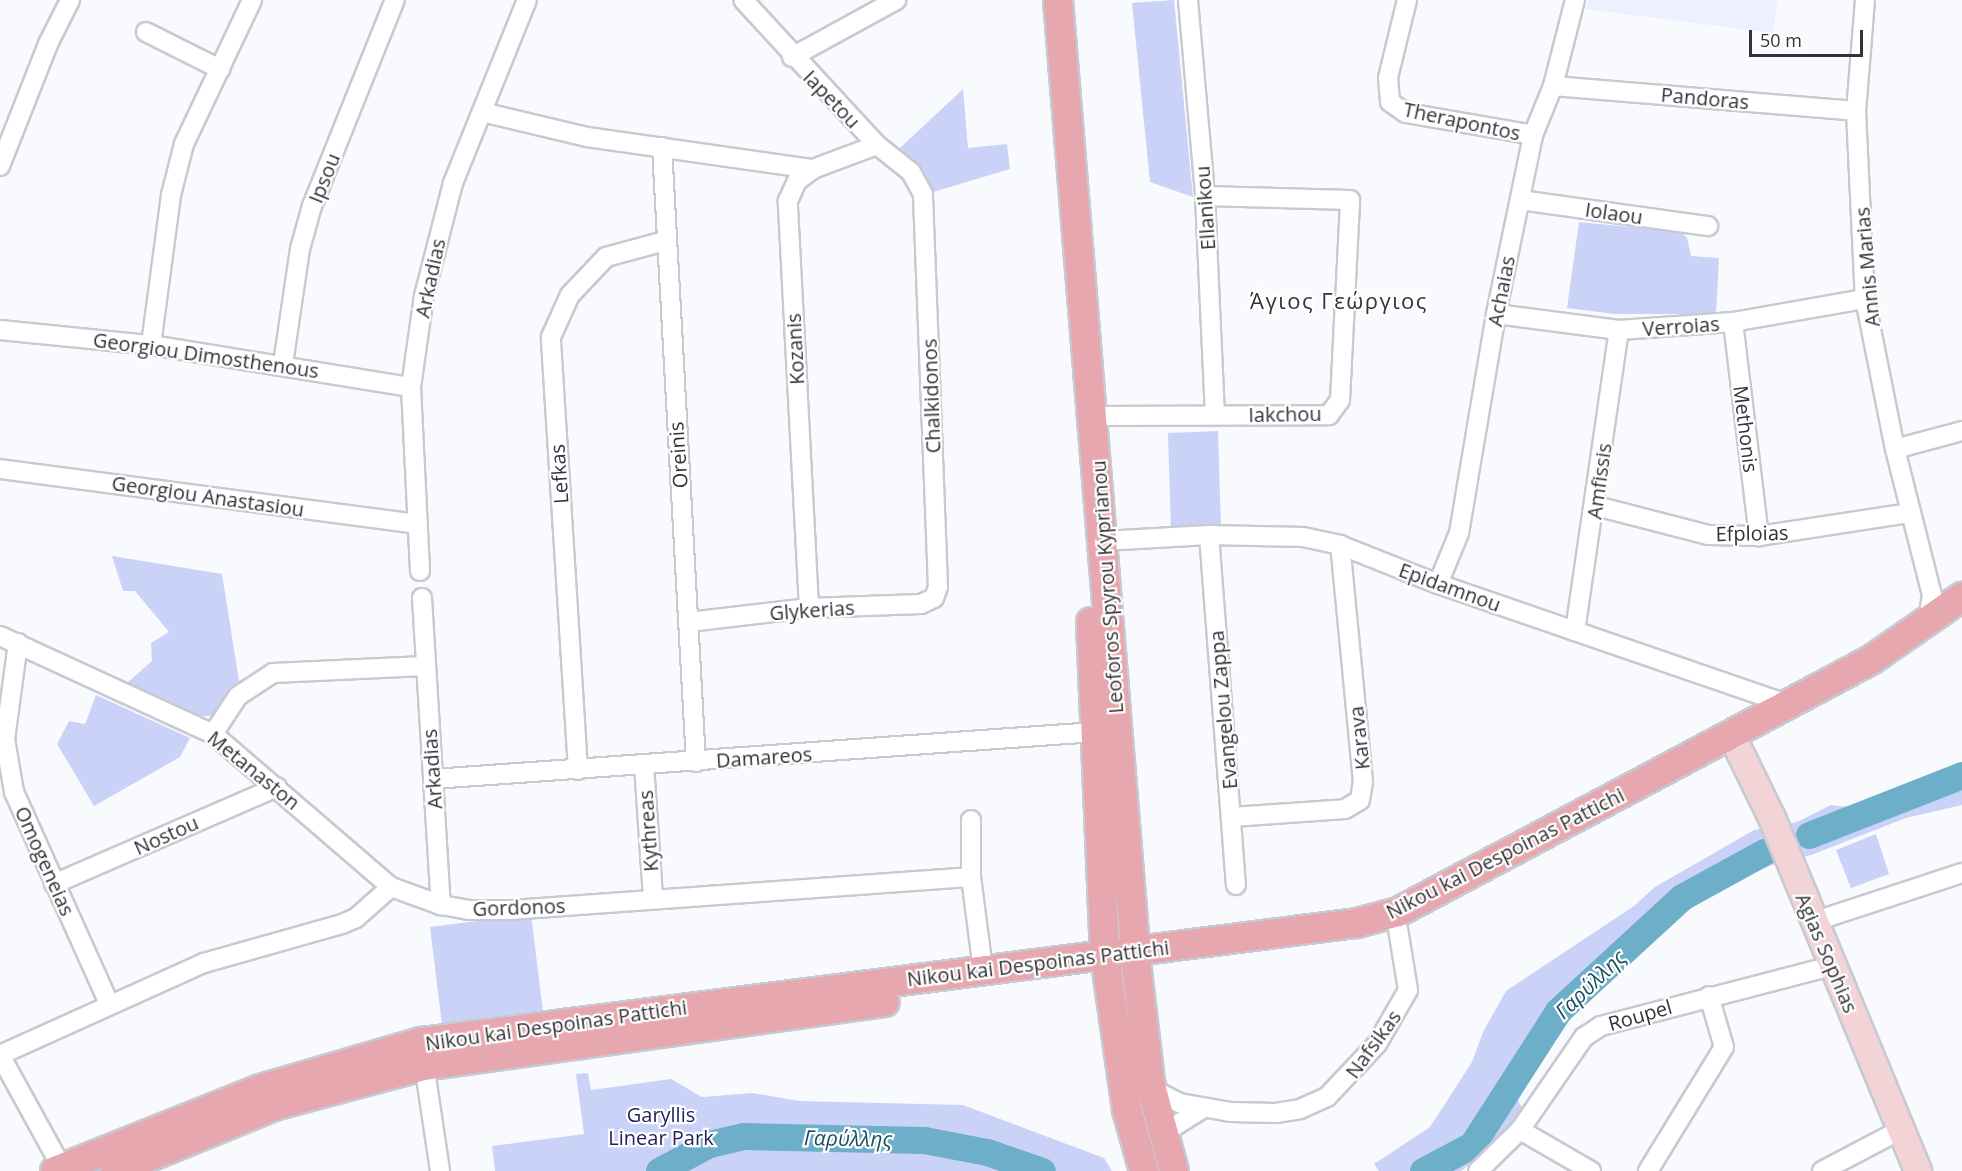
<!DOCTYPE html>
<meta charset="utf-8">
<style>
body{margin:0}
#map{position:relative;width:1962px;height:1171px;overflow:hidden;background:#f9fafe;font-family:"Open Sans",sans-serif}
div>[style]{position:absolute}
.built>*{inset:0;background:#edf0fe}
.green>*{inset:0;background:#cad2f7}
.river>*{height:27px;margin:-13.5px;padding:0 13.5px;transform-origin:13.5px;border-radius:13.5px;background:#6dafc9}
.roads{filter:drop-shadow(2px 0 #c7c9d3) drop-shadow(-2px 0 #c7c9d3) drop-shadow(0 2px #c7c9d3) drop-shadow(0 -2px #c7c9d3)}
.street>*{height:18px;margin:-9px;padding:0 9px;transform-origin:9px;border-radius:9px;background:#fff}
.secondary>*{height:26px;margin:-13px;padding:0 13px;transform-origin:13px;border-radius:13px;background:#f2d3d6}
.primary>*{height:28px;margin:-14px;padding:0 14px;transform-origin:14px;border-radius:14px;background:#e6a7ae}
span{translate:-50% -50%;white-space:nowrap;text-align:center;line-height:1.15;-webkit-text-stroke:4.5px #fff;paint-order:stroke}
.street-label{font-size:20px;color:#333337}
.park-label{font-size:20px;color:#1e1f5d}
.water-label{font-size:21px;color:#174e61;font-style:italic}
.quarter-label{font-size:22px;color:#333337;letter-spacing:1.5px}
.scale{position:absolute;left:1749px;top:30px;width:114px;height:27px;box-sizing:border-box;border:3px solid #333337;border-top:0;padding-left:8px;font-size:18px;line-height:21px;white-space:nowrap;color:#333337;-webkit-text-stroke:4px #fff;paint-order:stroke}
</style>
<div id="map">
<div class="built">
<div style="clip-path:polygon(1588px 0,1777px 0,1773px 33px,1586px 9px)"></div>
</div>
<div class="green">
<div style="clip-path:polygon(1174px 0,1193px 197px,1150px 182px,1132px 3px)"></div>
<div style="clip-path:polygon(963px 89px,968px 148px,1007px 144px,1010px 169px,933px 192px,900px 148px)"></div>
<div style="clip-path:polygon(1579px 222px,1681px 232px,1687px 238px,1691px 256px,1719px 258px,1716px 314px,1615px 314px,1567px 308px)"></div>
<div style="clip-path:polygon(1218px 431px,1221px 529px,1171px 531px,1168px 433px)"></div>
<div style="clip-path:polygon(112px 556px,222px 574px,240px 687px,216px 716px,201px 716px,127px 683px,152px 661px,151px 643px,169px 632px,135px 591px,123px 591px)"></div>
<div style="clip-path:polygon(96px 695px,190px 738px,180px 757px,94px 806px,57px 744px,69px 721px,85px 724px)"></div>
<div style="clip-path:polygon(1962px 770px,1962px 805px,1906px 818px,1811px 855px,1769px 866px,1687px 904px,1585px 997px,1517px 1099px,1525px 1112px,1499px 1141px,1461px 1171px,1379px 1171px,1374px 1164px,1430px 1127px,1472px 1062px,1483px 1032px,1506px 991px,1634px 906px,1655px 887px,1754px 830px,1797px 822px,1831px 805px,1848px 807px)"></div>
<div style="clip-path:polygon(1876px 834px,1889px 874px,1851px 888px,1836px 850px)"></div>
<div style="clip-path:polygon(531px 914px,543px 1012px,442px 1025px,430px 927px)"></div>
<div style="clip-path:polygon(588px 1073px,591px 1090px,671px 1079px,702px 1097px,753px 1093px,799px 1101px,963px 1105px,1104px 1158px,1112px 1171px,495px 1171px,492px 1146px,584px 1134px,576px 1074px)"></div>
</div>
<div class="river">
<div style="left:1809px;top:835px;width:164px;rotate:-21.4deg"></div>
<div style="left:659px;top:1171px;width:57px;rotate:-28.4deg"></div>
<div style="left:709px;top:1144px;width:35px;rotate:-13deg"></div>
<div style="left:743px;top:1136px;width:181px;rotate:1.3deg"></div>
<div style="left:924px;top:1140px;width:64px;rotate:10.8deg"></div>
<div style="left:987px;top:1152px;width:58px;rotate:19.1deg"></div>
<div style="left:1423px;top:1171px;width:55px;rotate:-28deg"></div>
<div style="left:1472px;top:1145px;width:159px;rotate:-57.3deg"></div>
<div style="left:1558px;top:1011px;width:168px;rotate:-42.6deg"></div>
<div style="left:1682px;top:897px;width:94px;rotate:-28.8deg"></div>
</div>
<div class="roads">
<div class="street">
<div style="left:1188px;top:0;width:197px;rotate:85deg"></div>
<div style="left:1205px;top:196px;width:219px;rotate:87.4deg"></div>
<div style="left:1407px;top:0;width:80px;rotate:103.7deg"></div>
<div style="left:1388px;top:78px;width:24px;rotate:85deg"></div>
<div style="left:1390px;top:102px;width:19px;rotate:35deg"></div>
<div style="left:1406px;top:113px;width:129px;rotate:9.8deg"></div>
<div style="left:1865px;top:0;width:111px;rotate:94.6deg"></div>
<div style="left:1856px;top:111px;width:188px;rotate:87.3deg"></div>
<div style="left:1865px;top:299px;width:153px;rotate:78.7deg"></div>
<div style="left:1895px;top:449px;width:151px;rotate:75.8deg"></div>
<div style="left:1932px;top:595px;width:26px;rotate:99deg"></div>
<div style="left:146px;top:32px;width:83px;rotate:26.6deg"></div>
<div style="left:792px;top:57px;width:119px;rotate:-28.7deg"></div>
<div style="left:1553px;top:86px;width:304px;rotate:4.7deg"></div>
<div style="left:482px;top:112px;width:108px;rotate:13.4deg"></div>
<div style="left:587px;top:137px;width:228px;rotate:8.1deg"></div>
<div style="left:662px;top:147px;width:616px;rotate:86.84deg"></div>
<div style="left:0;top:166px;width:131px;rotate:-68.5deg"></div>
<div style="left:48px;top:44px;width:49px;rotate:-63.4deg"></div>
<div style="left:1520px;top:200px;width:190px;rotate:7.9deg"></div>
<div style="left:1496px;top:314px;width:124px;rotate:7.4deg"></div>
<div style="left:1619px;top:330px;width:114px;rotate:-4deg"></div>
<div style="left:1733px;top:322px;width:134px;rotate:-9.9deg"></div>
<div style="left:1733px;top:322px;width:216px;rotate:83.1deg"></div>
<div style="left:0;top:330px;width:152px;rotate:5.7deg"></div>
<div style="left:151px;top:345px;width:263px;rotate:9.2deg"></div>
<div style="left:151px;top:345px;width:151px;rotate:-82.4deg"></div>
<div style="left:171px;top:195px;width:53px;rotate:-75.7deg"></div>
<div style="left:184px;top:144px;width:159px;rotate:-64.7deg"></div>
<div style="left:283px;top:364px;width:116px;rotate:-81.6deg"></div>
<div style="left:300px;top:249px;width:45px;rotate:-74.4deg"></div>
<div style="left:312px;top:206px;width:222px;rotate:-68.1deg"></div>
<div style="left:1094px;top:416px;width:235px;rotate:-0.2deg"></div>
<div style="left:1329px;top:415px;width:19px;rotate:-54deg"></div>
<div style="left:1340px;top:400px;width:200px;rotate:-87.1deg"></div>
<div style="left:1350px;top:200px;width:145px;rotate:-178.4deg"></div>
<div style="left:1895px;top:449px;width:69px;rotate:-15deg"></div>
<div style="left:0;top:469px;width:421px;rotate:7.5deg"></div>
<div style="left:1596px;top:506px;width:116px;rotate:14.5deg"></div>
<div style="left:1708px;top:535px;width:51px;rotate:1.1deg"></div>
<div style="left:1759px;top:536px;width:153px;rotate:-8.7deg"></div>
<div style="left:1209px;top:535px;width:351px;rotate:85.6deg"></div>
<div style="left:1103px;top:541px;width:106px;rotate:-3.2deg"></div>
<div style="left:1209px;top:535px;width:94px;rotate:1.2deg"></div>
<div style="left:1303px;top:537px;width:38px;rotate:12deg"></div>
<div style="left:1340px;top:545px;width:105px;rotate:21.7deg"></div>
<div style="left:1438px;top:584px;width:369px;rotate:19deg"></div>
<div style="left:420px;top:571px;width:184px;rotate:-92.8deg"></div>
<div style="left:411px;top:387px;width:92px;rotate:-81.9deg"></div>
<div style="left:424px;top:296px;width:117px;rotate:-75.6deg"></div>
<div style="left:453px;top:183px;width:197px;rotate:-68deg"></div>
<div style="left:1438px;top:584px;width:55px;rotate:-67.6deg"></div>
<div style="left:1459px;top:533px;width:222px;rotate:-80.4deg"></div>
<div style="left:1496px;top:314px;width:183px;rotate:-78.3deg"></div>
<div style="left:1533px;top:135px;width:53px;rotate:-67.8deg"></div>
<div style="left:1553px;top:86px;width:89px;rotate:-75.7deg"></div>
<div style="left:422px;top:598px;width:308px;rotate:86.5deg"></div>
<div style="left:809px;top:608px;width:408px;rotate:-93deg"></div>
<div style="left:788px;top:201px;width:22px;rotate:-66deg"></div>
<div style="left:797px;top:181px;width:20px;rotate:-37deg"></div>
<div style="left:813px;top:169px;width:68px;rotate:-20.6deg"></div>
<div style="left:689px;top:622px;width:121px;rotate:-6.7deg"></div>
<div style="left:809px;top:608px;width:112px;rotate:-2deg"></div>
<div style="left:921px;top:604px;width:14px;rotate:-25deg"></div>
<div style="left:934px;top:598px;width:12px;rotate:-70deg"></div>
<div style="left:938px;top:587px;width:393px;rotate:-92.2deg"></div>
<div style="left:923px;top:194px;width:25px;rotate:-119deg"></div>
<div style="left:911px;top:172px;width:43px;rotate:-141.5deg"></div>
<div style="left:877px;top:145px;width:197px;rotate:-132.7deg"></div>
<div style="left:1575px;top:631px;width:304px;rotate:-81.7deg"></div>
<div style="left:0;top:636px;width:234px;rotate:24.7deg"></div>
<div style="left:213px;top:734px;width:235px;rotate:40.7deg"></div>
<div style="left:391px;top:887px;width:53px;rotate:19.8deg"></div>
<div style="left:441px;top:905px;width:27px;rotate:10deg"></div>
<div style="left:468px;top:910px;width:43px"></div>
<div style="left:511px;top:910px;width:461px;rotate:-4.1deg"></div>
<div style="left:18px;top:643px;width:97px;rotate:97.7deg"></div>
<div style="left:5px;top:739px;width:54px;rotate:80.4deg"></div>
<div style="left:14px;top:792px;width:231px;rotate:65.8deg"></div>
<div style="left:213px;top:734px;width:45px;rotate:-56.7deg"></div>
<div style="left:238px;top:696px;width:42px;rotate:-33.3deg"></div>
<div style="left:273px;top:673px;width:152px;rotate:-2.6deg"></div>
<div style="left:644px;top:765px;width:132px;rotate:86.1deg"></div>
<div style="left:578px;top:770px;width:434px;rotate:-93.6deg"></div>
<div style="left:551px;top:337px;width:46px;rotate:-65.7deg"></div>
<div style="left:570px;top:295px;width:52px;rotate:-46.5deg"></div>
<div style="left:606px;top:257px;width:61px;rotate:-15.2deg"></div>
<div style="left:433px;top:779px;width:664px;rotate:-4.06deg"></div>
<div style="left:1232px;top:817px;width:113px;rotate:-4deg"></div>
<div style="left:1345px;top:809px;width:17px;rotate:-31deg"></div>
<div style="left:1360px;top:800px;width:18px;rotate:-81deg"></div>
<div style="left:1363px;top:782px;width:238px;rotate:-95.5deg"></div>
<div style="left:971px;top:820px;width:57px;rotate:90deg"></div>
<div style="left:971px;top:877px;width:94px;rotate:82.6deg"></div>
<div style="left:54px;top:884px;width:243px;rotate:-23.5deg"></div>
<div style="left:1813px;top:922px;width:157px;rotate:-18.2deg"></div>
<div style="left:0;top:1055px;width:224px;rotate:-24.3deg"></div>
<div style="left:204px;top:963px;width:143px;rotate:-15.8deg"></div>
<div style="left:342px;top:924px;width:15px;rotate:-23deg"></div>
<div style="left:356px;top:918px;width:47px;rotate:-41.5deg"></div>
<div style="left:0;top:1055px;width:129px;rotate:61.2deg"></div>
<div style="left:423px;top:1057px;width:115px;rotate:81.5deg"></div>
<div style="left:1150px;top:1083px;width:14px;rotate:45deg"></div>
<div style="left:1160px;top:1093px;width:22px;rotate:27deg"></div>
<div style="left:1180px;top:1103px;width:52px;rotate:10deg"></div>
<div style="left:1231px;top:1112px;width:45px;rotate:1.3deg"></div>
<div style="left:1276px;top:1113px;width:24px;rotate:-9deg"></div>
<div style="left:1300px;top:1109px;width:30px;rotate:-24deg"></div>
<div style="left:1327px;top:1097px;width:73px;rotate:-46.7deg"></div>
<div style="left:1377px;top:1044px;width:62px;rotate:-60.1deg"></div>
<div style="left:1408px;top:990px;width:62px;rotate:-99.3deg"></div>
<div style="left:1520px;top:1130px;width:82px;rotate:30deg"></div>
<div style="left:1162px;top:1134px;width:47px;rotate:-32deg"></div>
<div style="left:1478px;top:1171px;width:59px;rotate:-44.3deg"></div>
<div style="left:1520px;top:1130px;width:113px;rotate:-55.5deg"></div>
<div style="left:1584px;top:1037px;width:20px;rotate:-33deg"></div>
<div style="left:1601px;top:1026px;width:238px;rotate:-14.6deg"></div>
<div style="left:1648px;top:1171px;width:145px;rotate:-58.5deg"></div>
<div style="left:1724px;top:1047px;width:53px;rotate:-106.4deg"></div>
<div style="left:1822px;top:1171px;width:90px;rotate:-27.7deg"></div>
</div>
<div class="secondary">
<div style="left:1732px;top:736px;width:91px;rotate:64deg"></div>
<div style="left:1772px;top:818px;width:382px;rotate:67.5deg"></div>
</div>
<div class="primary">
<div style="left:1058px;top:0;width:974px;rotate:85.35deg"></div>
<div style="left:1137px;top:971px;width:112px;rotate:83.3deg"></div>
<div style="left:1150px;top:1082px;width:92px;rotate:74.9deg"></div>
<div style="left:1091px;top:622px;width:333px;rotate:87.6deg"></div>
<div style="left:1105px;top:955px;width:157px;rotate:81.9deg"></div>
<div style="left:1127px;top:1110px;width:63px;rotate:74.4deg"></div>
<div style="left:55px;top:1171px;width:221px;rotate:-21.8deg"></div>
<div style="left:260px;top:1089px;width:168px;rotate:-16.3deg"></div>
<div style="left:421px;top:1042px;width:944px;rotate:-7.25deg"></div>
<div style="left:1357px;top:923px;width:42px;rotate:-15deg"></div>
<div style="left:1398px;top:912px;width:536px;rotate:-28.05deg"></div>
<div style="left:1871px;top:660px;width:111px;rotate:-34.7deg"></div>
<div style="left:115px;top:1171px;width:175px;rotate:-22.2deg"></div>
<div style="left:277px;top:1105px;width:152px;rotate:-14.9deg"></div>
<div style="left:424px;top:1066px;width:465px;rotate:-7.9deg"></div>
</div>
</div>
<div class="street-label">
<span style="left:1705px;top:98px;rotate:5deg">Pandoras</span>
<span style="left:832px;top:99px;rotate:46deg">Iapetou</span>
<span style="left:1462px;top:121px;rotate:12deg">Therapontos</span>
<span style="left:324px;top:178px;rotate:-68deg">Ipsou</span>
<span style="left:1205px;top:208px;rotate:-94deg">Ellanikou</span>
<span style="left:1614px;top:213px;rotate:8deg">Iolaou</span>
<span style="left:1867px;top:267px;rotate:-95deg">Annis Marias</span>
<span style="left:430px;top:278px;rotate:-78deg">Arkadias</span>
<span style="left:1501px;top:291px;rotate:-79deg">Achaias</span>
<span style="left:1681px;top:326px;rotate:-4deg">Verroias</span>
<span style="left:795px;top:349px;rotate:-93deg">Kozanis</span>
<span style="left:206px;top:355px;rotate:8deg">Georgiou Dimosthenous</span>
<span style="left:931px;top:396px;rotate:-92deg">Chalkidonos</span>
<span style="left:1285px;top:414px;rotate:-1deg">Iakchou</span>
<span style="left:1746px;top:429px;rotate:83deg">Methonis</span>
<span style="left:678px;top:455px;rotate:-94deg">Oreinis</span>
<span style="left:559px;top:474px;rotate:-94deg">Lefkas</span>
<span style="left:1599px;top:481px;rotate:-82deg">Amfissis</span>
<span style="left:208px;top:496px;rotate:8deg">Georgiou Anastasiou</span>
<span style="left:1752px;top:533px;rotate:-1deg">Efploias</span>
<span style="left:1107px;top:587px;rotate:-94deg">Leoforos Spyrou Kyprianou</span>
<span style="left:1450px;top:587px;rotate:20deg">Epidamnou</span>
<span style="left:812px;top:610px;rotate:-4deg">Glykerias</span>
<span style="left:1223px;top:710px;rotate:-95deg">Evangelou Zappa</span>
<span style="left:1359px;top:738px;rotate:-96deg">Karava</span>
<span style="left:764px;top:757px;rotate:-4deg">Damareos</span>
<span style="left:432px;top:769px;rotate:-94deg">Arkadias</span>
<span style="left:254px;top:770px;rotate:39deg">Metanaston</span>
<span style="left:648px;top:831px;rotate:-94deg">Kythreas</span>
<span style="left:166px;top:835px;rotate:-24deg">Nostou</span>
<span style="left:1505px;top:853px;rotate:-27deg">Nikou kai Despoinas Pattichi</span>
<span style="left:45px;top:861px;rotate:66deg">Omogeneias</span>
<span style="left:519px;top:907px;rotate:-2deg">Gordonos</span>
<span style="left:1827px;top:953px;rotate:67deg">Agias Sophias</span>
<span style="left:1038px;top:963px;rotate:-7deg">Nikou kai Despoinas Pattichi</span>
<span style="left:1640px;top:1015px;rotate:-16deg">Roupel</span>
<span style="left:556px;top:1025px;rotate:-8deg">Nikou kai Despoinas Pattichi</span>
<span style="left:1373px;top:1044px;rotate:-54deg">Nafsikas</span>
</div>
<div class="park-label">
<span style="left:661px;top:1126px">Garyllis<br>Linear Park</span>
</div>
<div class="water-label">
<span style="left:1590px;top:984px;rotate:-44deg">Γαρύλλης</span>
<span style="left:848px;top:1138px;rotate:1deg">Γαρύλλης</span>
</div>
<div class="quarter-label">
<span style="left:1339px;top:301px">Άγιος Γεώργιος</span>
</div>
<div class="scale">50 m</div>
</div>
